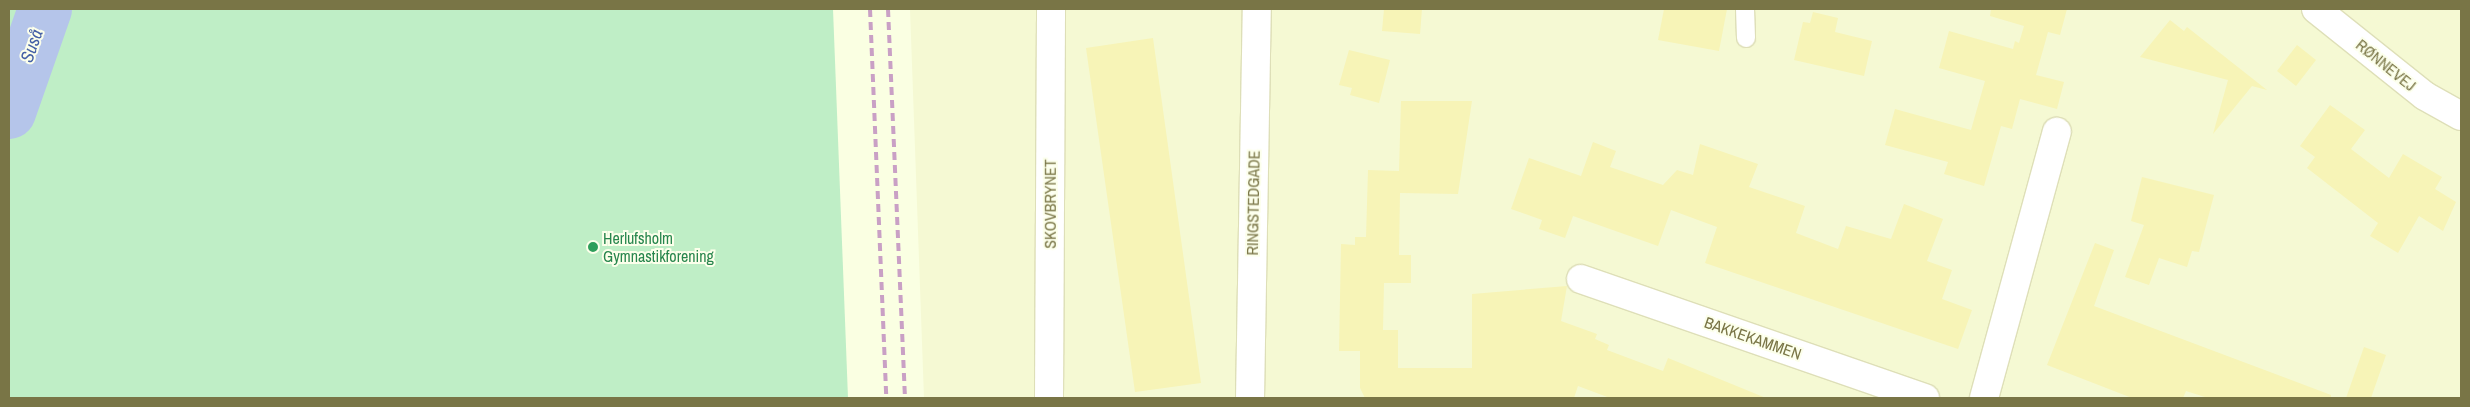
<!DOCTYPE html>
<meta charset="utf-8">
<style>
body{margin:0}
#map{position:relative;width:2470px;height:407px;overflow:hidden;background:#faffe2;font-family:"Archivo Narrow",sans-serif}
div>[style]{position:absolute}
.residential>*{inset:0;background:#f5f9d3}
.green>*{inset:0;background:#bfeec6}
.river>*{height:54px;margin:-27px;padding:0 27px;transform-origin:27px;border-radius:27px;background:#b5c5ea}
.building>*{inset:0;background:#f7f4b7}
.roads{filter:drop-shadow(1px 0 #dedfb8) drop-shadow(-1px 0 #dedfb8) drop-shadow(0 1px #dedfb8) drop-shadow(0 -1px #dedfb8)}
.service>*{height:18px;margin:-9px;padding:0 9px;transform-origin:9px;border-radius:9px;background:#fff}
.minor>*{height:28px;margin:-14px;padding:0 14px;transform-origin:14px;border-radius:14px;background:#fff}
.tertiary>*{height:28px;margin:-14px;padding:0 14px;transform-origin:14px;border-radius:14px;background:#fff}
.rail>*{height:4px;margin-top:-2px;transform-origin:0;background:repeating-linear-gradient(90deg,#c9a0c5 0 8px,transparent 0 13px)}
.dots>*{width:14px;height:14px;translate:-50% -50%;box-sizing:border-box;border:2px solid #fcffeb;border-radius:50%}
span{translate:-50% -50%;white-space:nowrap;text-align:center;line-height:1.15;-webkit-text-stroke:4px #fcffeb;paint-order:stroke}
.street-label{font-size:16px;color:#797546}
.leisure-label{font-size:16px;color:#27864d}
.left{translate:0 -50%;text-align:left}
.water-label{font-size:18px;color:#4460a6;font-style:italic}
.frame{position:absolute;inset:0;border:10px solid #797546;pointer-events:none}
</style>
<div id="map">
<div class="residential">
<div style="clip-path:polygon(910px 9px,2461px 9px,2461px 398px,924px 398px)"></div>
</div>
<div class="green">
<div style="clip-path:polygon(9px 9px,833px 9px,848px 398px,9px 398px)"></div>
</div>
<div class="river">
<div style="left:9px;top:112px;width:109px;rotate:-70.7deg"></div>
</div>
<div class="building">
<div style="clip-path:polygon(1384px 9px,1422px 9px,1420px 34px,1382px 31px)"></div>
<div style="clip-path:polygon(1664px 9px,1727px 9px,1719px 51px,1658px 40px)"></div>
<div style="clip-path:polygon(1991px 9px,2067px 9px,2060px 35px,2048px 32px,2036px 75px,2064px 82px,2057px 109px,2020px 99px,2012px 129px,2001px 126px,1984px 186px,1944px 174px,1948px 162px,1885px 145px,1895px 109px,1971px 130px,1985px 81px,1939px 68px,1949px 31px,2013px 49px,2015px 41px,2019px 43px,2024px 26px,1990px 16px)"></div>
<div style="clip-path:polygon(1813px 12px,1838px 18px,1835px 32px,1872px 41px,1864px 76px,1794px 60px,1803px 22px,1810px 23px)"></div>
<div style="clip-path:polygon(2170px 20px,2184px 31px,2187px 27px,2267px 90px,2252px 86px,2213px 134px,2228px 80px,2140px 57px)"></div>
<div style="clip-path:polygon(1153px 38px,1201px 383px,1135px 392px,1086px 48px)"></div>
<div style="clip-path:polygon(2297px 45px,2316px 60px,2296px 86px,2277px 71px)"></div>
<div style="clip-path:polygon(1349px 50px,1390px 60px,1379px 103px,1350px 95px,1352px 88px,1339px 85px)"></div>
<div style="clip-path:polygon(1401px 101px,1472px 101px,1458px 194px,1400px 193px,1399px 255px,1411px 255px,1411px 283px,1384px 283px,1383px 330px,1398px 330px,1398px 368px,1472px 368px,1472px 294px,1567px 286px,1561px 321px,1597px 334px,1595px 339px,1609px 345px,1607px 350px,1663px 371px,1668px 358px,1766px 398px,1610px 398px,1578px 386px,1574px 398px,1365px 398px,1360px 388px,1360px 351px,1339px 351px,1341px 244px,1355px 245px,1355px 237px,1366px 237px,1368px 170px,1399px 171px)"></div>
<div style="clip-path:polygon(2330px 105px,2365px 130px,2351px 149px,2389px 178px,2403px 154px,2442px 177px,2435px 189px,2456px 202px,2443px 231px,2419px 216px,2398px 253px,2370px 236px,2378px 223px,2307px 168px,2315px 157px,2300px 146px)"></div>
<div style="clip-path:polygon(1593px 142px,1616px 151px,1610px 167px,1663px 185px,1677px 170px,1693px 175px,1700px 144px,1758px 164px,1749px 187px,1805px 206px,1796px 233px,1838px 249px,1846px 226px,1891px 239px,1904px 204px,1943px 219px,1927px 261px,1952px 270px,1942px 299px,1972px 310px,1958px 349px,1705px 263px,1717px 227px,1671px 210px,1658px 246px,1573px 216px,1565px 238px,1539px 229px,1542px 220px,1511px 209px,1529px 158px,1581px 176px)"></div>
<div style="clip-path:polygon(2142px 177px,2214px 195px,2199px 252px,2192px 251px,2187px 267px,2159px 258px,2149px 285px,2125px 277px,2144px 225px,2131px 221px)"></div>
<div style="clip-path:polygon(2095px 243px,2114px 250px,2094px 306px,2331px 395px,2331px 398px,2208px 398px,2186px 391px,2183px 398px,2132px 398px,2047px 365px)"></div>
<div style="clip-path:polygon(2364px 347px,2386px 355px,2371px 398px,2346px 398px)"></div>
</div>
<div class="roads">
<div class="service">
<div style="left:1745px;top:9px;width:29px;rotate:88deg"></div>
</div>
<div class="minor">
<div style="left:2316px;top:9px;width:139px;rotate:38.6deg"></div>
<div style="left:2425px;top:96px;width:41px;rotate:29.1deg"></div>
<div style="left:1581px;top:279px;width:364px;rotate:19.1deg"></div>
<div style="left:1049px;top:398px;width:389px;rotate:-89.7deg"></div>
<div style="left:1984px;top:398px;width:276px;rotate:-74.7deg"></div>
</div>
<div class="tertiary">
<div style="left:1250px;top:398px;width:389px;rotate:-89deg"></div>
</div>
</div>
<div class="rail">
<div style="left:870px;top:9px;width:389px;rotate:87.6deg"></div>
<div style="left:888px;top:9px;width:389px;rotate:87.5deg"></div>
</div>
<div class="dots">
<div style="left:593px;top:247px;background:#2e9e5b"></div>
</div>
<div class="street-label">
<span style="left:2386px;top:65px;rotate:39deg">RØNNEVEJ</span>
<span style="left:1253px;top:203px;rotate:-89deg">RINGSTEDGADE</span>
<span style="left:1050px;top:204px;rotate:-90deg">SKOVBRYNET</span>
<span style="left:1753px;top:338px;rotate:19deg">BAKKEKAMMEN</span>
</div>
<div class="leisure-label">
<span class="left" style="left:603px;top:247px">Herlufsholm<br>Gymnastikforening</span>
</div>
<div class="water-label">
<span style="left:32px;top:46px;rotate:-71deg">Suså</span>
</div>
<div class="frame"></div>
</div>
